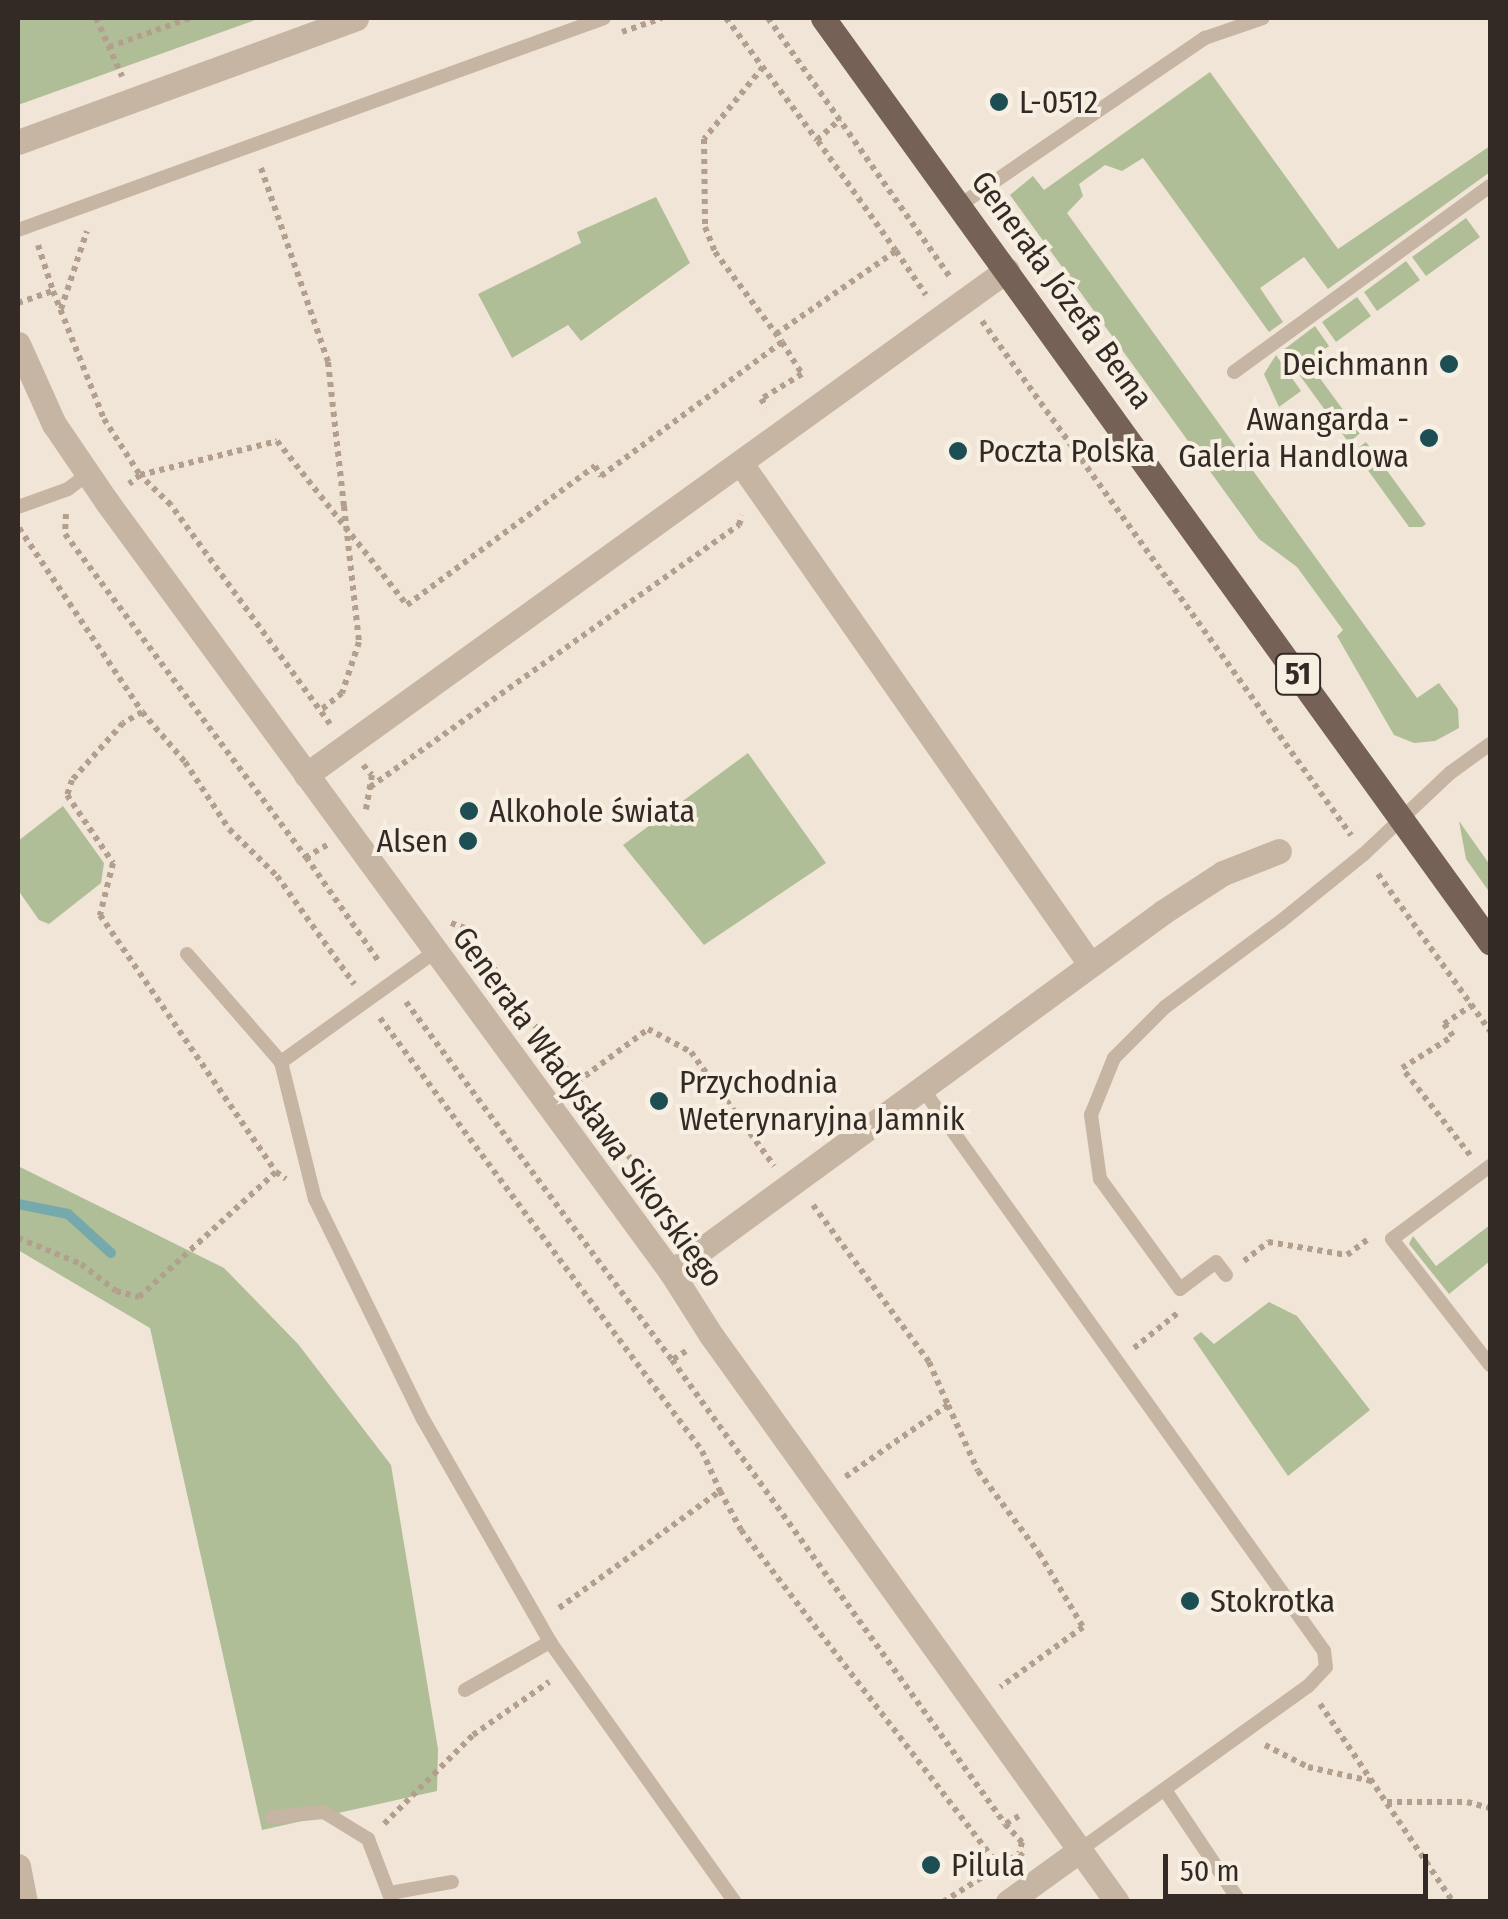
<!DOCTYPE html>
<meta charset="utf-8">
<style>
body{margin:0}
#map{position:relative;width:1508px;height:1919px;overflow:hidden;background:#f0e5d7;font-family:"Fira Sans Condensed",sans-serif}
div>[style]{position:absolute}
.green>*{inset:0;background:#b0be97}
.stream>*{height:10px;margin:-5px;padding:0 5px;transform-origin:5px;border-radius:5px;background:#76a9ac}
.path>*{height:6px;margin-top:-3px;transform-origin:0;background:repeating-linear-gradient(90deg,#b39f8e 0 5px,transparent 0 10px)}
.lane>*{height:14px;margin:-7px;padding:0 7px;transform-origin:7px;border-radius:7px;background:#c7b5a3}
.street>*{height:25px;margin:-12.5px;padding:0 12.5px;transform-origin:12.5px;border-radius:12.5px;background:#c7b5a3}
.primary>*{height:25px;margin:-12.5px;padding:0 12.5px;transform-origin:12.5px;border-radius:12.5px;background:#756156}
.dots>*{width:28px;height:28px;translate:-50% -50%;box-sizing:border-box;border:5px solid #f8efe3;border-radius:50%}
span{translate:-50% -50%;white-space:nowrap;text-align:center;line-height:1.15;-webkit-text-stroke:8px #f8efe3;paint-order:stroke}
.shield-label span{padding:2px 8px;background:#f8efe3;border:2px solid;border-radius:8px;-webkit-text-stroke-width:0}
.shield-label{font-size:30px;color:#332a25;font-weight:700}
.poi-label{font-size:32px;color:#332a25}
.left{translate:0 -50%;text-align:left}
.right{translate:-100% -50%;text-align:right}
.street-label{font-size:32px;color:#332a25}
.frame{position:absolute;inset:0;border:20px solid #332a25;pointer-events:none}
.scale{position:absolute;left:1163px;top:1854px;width:265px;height:45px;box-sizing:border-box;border:5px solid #332a25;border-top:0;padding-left:12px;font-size:30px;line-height:35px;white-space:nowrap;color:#332a25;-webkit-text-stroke:8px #f8efe3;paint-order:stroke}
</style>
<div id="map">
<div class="green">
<div style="clip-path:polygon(18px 18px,261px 18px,18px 105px)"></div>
<div style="clip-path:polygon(1210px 72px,1338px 249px,1490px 146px,1490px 172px,1328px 289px,1304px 257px,1260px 288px,1283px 322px,1269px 332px,1143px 158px,1122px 171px,1105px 165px,1079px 184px,1083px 196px,1067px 213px,1417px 698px,1439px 683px,1458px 709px,1459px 728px,1435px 741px,1414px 743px,1394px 735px,1337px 636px,1343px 630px,1297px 567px,1259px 539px,1010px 195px,1033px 176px,1044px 190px)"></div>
<div style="clip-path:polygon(656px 197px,690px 263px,581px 341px,568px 325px,512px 358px,478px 294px,581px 243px,577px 232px)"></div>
<div style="clip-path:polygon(1466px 218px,1480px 237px,1426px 276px,1412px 257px)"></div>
<div style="clip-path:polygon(1406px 261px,1420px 280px,1377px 311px,1364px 292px)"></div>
<div style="clip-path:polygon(1357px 297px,1371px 316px,1336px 342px,1322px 322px)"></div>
<div style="clip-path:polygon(1315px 326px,1329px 346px,1308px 362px,1360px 433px,1349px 443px,1282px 351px)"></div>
<div style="clip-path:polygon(1276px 355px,1301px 391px,1279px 407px,1264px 374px)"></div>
<div style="clip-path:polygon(1366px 442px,1426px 524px,1422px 527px,1409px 527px,1354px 451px)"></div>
<div style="clip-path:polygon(748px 753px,826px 863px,704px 945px,623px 845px)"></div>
<div style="clip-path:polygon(63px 806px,104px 863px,101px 883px,49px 924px,39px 920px,18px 890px,18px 841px)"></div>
<div style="clip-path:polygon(1459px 821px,1490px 865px,1490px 893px,1466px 859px)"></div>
<div style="clip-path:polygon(18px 1166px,224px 1268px,298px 1344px,391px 1465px,438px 1749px,437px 1791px,262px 1830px,150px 1328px,18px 1250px)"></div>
<div style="clip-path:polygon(1490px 1225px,1490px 1261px,1449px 1294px,1409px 1244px,1413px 1236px,1436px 1266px)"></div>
<div style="clip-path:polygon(1269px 1302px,1297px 1316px,1370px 1410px,1288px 1476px,1193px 1338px,1201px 1332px,1214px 1344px)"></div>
</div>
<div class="stream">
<div style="left:18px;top:1204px;width:51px;rotate:11.3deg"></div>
<div style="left:68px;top:1214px;width:58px;rotate:42.2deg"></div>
</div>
<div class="path">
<div style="left:96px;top:18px;width:64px;rotate:65.9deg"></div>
<div style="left:726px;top:18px;width:152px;rotate:53.3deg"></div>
<div style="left:817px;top:140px;width:31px;rotate:-42deg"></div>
<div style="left:768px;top:18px;width:318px;rotate:54.9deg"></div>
<div style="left:622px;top:32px;width:42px;rotate:-19.3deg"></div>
<div style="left:109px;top:47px;width:86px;rotate:-19.7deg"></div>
<div style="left:763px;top:67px;width:93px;rotate:129.3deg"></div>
<div style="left:704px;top:139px;width:88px;rotate:89.3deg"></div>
<div style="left:705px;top:227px;width:27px;rotate:68deg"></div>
<div style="left:715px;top:252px;width:112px;rotate:53.3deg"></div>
<div style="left:261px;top:168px;width:205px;rotate:70.9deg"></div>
<div style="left:328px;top:362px;width:145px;rotate:83.7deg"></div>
<div style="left:344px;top:506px;width:137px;rotate:83.7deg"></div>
<div style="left:359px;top:642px;width:54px;rotate:108.4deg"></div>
<div style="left:342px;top:693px;width:28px;rotate:141deg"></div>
<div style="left:38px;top:245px;width:48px;rotate:71.9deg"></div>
<div style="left:896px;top:251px;width:53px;rotate:55.7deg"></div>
<div style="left:18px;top:303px;width:37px;rotate:-19deg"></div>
<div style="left:53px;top:291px;width:138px;rotate:68.3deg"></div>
<div style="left:104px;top:419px;width:67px;rotate:57.3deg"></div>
<div style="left:140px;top:475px;width:14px;rotate:141deg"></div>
<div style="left:61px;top:309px;width:82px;rotate:-71.6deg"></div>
<div style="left:982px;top:321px;width:633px;rotate:54.33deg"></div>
<div style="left:776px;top:334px;width:146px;rotate:-34.7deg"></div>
<div style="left:896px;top:251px;width:136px;rotate:-125.4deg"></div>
<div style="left:66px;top:514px;width:20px;rotate:93deg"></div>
<div style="left:65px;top:534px;width:403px;rotate:53.3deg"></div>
<div style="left:19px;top:528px;width:221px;rotate:56.2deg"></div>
<div style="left:142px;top:712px;width:66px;rotate:49.3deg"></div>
<div style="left:185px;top:762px;width:80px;rotate:56.7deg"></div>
<div style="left:229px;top:829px;width:67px;rotate:44.4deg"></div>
<div style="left:277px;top:876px;width:133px;rotate:54.5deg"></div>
<div style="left:142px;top:712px;width:22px;rotate:150deg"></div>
<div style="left:123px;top:723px;width:76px;rotate:131.8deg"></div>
<div style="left:72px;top:780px;width:16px;rotate:108deg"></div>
<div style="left:67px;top:795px;width:82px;rotate:55.9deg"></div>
<div style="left:113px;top:863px;width:54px;rotate:104deg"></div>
<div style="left:100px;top:915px;width:311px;rotate:55.6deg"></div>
<div style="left:276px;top:1172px;width:12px;rotate:35deg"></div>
<div style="left:330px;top:724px;width:271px;rotate:-126deg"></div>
<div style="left:171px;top:505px;width:43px;rotate:-135.9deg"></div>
<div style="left:140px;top:475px;width:141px;rotate:-13.9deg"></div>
<div style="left:277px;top:441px;width:209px;rotate:51.6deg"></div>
<div style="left:407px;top:605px;width:234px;rotate:-36.5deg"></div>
<div style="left:595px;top:466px;width:12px;rotate:59deg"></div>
<div style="left:601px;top:476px;width:225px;rotate:-36.5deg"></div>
<div style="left:782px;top:342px;width:38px;rotate:58deg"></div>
<div style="left:802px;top:374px;width:48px;rotate:148.6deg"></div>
<div style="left:761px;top:399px;width:10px;rotate:53deg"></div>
<div style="left:363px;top:765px;width:13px;rotate:48deg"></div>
<div style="left:372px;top:775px;width:35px;rotate:100deg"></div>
<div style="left:370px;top:787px;width:453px;rotate:-35.4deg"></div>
<div style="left:739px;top:525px;width:10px;rotate:-73deg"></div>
<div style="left:327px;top:845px;width:24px;rotate:150deg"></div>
<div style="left:306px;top:857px;width:129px;rotate:55.1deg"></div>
<div style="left:1378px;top:874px;width:193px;rotate:54.5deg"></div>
<div style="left:451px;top:923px;width:15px;rotate:20deg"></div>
<div style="left:465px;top:928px;width:373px;rotate:54.3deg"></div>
<div style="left:406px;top:1002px;width:446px;rotate:53.4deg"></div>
<div style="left:380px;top:1018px;width:540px;rotate:53.36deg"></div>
<div style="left:702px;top:1451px;width:44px;rotate:65.8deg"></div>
<div style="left:577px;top:1082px;width:89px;rotate:-36.7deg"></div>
<div style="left:648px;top:1029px;width:49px;rotate:28.1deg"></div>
<div style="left:691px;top:1052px;width:141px;rotate:53.9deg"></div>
<div style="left:1470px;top:1155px;width:110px;rotate:-128deg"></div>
<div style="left:1402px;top:1068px;width:60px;rotate:-32.1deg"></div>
<div style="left:1453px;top:1036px;width:15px;rotate:-127deg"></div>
<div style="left:1444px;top:1024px;width:34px;rotate:-34deg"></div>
<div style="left:813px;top:1205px;width:195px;rotate:53.5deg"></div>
<div style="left:929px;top:1362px;width:47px;rotate:66.2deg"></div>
<div style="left:948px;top:1405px;width:126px;rotate:145deg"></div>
<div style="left:18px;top:1238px;width:68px;rotate:22.4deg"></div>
<div style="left:81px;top:1264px;width:44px;rotate:37.6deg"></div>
<div style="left:116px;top:1291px;width:24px;rotate:15deg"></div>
<div style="left:139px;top:1297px;width:185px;rotate:-42.4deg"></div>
<div style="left:1244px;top:1261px;width:31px;rotate:-38deg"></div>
<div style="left:1268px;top:1242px;width:80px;rotate:9.3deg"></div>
<div style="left:1347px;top:1255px;width:26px;rotate:-37deg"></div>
<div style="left:1134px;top:1348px;width:58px;rotate:-38.7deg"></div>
<div style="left:686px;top:1351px;width:17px;rotate:147deg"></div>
<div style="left:672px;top:1360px;width:571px;rotate:54.33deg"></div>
<div style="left:948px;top:1405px;width:72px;rotate:65.6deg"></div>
<div style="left:978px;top:1471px;width:102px;rotate:53.4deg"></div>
<div style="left:1039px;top:1553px;width:86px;rotate:59.3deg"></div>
<div style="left:1083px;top:1627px;width:102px;rotate:144.1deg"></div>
<div style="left:559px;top:1608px;width:199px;rotate:-36deg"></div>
<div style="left:720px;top:1491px;width:44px;rotate:61.7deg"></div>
<div style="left:741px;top:1530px;width:424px;rotate:52.5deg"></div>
<div style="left:1320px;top:1704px;width:239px;rotate:56.1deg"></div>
<div style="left:1265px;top:1745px;width:48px;rotate:27.1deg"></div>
<div style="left:1308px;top:1767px;width:65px;rotate:12.5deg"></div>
<div style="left:1387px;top:1802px;width:80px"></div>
<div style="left:1467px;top:1802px;width:24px;rotate:15deg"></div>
<div style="left:1019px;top:1816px;width:16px;rotate:150deg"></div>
<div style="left:1005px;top:1824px;width:25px;rotate:47deg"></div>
<div style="left:1022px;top:1842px;width:11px;rotate:105deg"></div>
<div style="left:1019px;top:1853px;width:7px;rotate:45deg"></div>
<div style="left:384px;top:1824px;width:126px;rotate:-45deg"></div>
<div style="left:473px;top:1735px;width:93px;rotate:-34.9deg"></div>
<div style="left:943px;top:1902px;width:84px;rotate:-32.4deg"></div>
</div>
<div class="lane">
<div style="left:960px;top:205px;width:297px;rotate:-34.3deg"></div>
<div style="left:1205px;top:38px;width:61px;rotate:-19deg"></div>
<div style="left:18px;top:230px;width:623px;rotate:-19.89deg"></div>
<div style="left:1234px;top:372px;width:316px;rotate:-36deg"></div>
<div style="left:18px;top:507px;width:53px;rotate:-19.8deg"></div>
<div style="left:68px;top:489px;width:25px;rotate:-37deg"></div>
<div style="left:436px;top:951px;width:191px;rotate:144.4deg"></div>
<div style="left:281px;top:1062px;width:141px;rotate:76.1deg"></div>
<div style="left:315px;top:1199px;width:245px;rotate:63.9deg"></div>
<div style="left:423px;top:1419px;width:257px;rotate:60.3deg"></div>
<div style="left:550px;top:1642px;width:319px;rotate:54.6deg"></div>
<div style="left:187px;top:954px;width:143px;rotate:49deg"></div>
<div style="left:922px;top:1088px;width:692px;rotate:54.47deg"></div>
<div style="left:1324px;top:1651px;width:16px;rotate:83deg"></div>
<div style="left:1326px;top:1667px;width:26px;rotate:133deg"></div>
<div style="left:1308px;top:1686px;width:281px;rotate:144.3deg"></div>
<div style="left:1490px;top:1166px;width:122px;rotate:143.3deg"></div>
<div style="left:1392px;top:1239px;width:160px;rotate:52.1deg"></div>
<div style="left:1226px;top:1275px;width:16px;rotate:-128deg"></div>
<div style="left:1216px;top:1262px;width:45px;rotate:143.1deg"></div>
<div style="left:1180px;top:1289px;width:136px;rotate:-126deg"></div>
<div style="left:1100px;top:1179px;width:65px;rotate:-98deg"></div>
<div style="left:1091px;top:1115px;width:61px;rotate:-68deg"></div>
<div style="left:1114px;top:1058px;width:72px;rotate:-45deg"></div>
<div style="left:1165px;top:1007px;width:143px;rotate:-36.5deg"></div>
<div style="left:1280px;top:922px;width:108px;rotate:-39deg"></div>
<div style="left:1364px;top:854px;width:118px;rotate:-43.3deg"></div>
<div style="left:1450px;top:773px;width:49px;rotate:-35.9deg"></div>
<div style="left:465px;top:1690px;width:98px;rotate:-29.5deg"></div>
<div style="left:1165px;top:1790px;width:135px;rotate:56.2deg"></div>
<div style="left:272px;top:1817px;width:52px;rotate:-5.5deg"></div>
<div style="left:324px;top:1812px;width:52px;rotate:31.5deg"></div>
<div style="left:368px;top:1839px;width:67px;rotate:69.1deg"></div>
<div style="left:390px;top:1893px;width:63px;rotate:-10.1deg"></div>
</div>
<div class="street">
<div style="left:18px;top:142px;width:360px;rotate:-20.1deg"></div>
<div style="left:18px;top:344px;width:88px;rotate:65.8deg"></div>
<div style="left:54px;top:424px;width:94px;rotate:55.8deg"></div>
<div style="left:107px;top:502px;width:954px;rotate:53.78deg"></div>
<div style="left:671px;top:1272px;width:75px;rotate:57.6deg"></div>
<div style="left:711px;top:1335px;width:697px;rotate:54.4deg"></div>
<div style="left:742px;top:465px;width:608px;rotate:55.11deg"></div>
<div style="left:306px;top:775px;width:864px;rotate:-35.77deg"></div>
<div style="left:671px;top:1272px;width:610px;rotate:-36.19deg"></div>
<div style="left:1163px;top:912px;width:72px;rotate:-33deg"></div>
<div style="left:1223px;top:873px;width:60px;rotate:-21.4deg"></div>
<div style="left:18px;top:1866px;width:37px;rotate:79deg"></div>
<div style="left:1008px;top:1902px;width:89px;rotate:-35.8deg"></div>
</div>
<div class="primary">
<div style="left:823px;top:18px;width:1140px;rotate:54.18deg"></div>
</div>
<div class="dots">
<div style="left:999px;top:102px;background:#1c4e53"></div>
<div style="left:1449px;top:364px;background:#1c4e53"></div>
<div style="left:1429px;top:438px;background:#1c4e53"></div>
<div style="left:958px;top:451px;background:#1c4e53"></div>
<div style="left:469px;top:811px;background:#1c4e53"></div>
<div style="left:468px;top:841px;background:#1c4e53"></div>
<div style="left:659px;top:1101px;background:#1c4e53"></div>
<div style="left:1190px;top:1601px;background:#1c4e53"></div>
<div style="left:931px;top:1865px;background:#1c4e53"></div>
</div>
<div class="shield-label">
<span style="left:1298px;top:674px">51</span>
</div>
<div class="poi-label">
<span class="left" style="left:1019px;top:102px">L-0512</span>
<span class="right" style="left:1429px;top:364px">Deichmann</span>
<span class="right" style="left:1409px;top:438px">Awangarda -<br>Galeria Handlowa</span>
<span class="left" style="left:978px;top:451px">Poczta Polska</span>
<span class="left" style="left:489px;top:811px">Alkohole świata</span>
<span class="right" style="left:448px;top:841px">Alsen</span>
<span class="left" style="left:679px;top:1101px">Przychodnia<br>Weterynaryjna Jamnik</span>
<span class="left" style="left:1210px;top:1601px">Stokrotka</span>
<span class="left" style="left:951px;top:1865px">Pilula</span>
</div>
<div class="street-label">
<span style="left:1062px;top:290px;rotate:54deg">Generała Józefa Bema</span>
<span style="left:588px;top:1107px;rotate:54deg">Generała Władysława Sikorskiego</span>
</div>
<div class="frame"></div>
<div class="scale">50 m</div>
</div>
